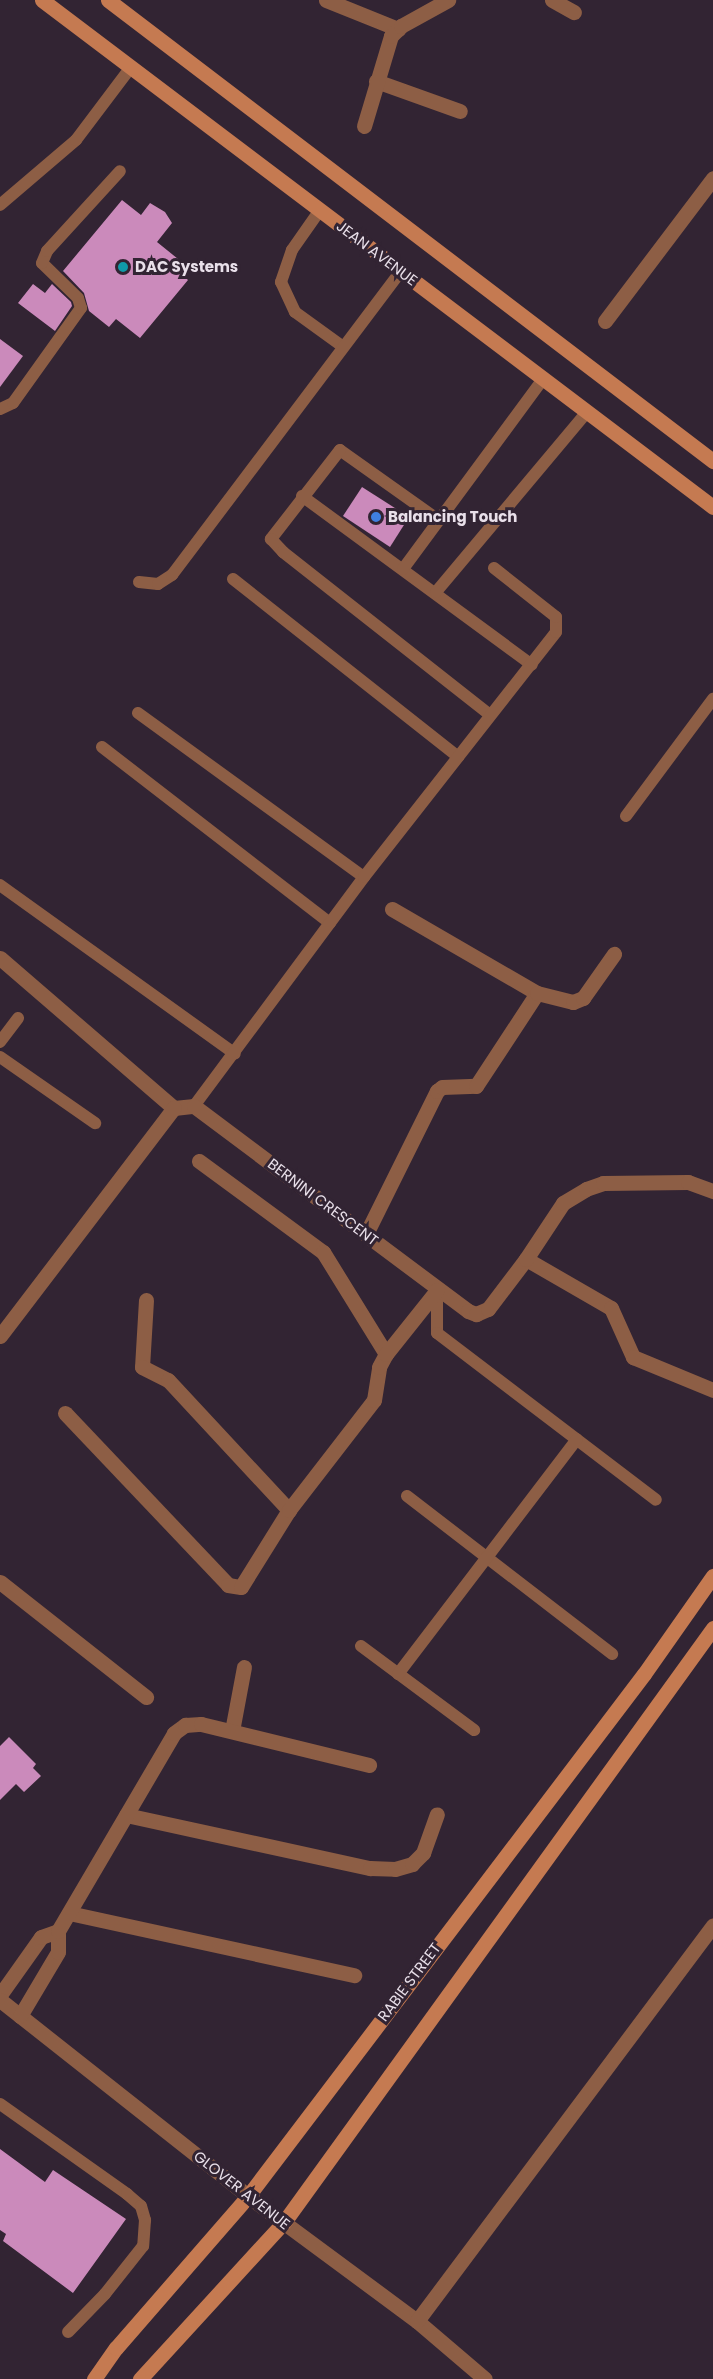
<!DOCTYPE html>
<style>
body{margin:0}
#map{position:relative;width:713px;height:2379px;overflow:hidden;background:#322433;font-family:Poppins,sans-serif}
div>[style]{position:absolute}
.building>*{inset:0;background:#cb8abb}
.lane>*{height:12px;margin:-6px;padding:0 6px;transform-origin:6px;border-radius:6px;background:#8d5e45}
.street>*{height:15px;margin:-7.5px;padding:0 7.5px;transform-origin:7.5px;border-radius:7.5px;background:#8d5e45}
.secondary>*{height:15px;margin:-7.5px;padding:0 7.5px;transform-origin:7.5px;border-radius:7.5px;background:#c57a51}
.dots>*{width:16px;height:16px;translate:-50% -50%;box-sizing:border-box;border:3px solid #322433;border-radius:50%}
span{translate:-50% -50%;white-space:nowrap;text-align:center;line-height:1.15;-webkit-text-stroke:6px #322433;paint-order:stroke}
.street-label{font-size:15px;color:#e9e0ea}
.poi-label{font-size:15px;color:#e9e0ea;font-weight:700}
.left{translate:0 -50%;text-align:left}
</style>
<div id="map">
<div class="building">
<div style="clip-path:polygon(122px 200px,141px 215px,150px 203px,165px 212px,172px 223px,157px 242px,183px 263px,177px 270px,188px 280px,140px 338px,116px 319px,109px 327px,89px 311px,84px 293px,63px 271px)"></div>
<div style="clip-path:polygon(33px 284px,45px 293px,52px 284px,71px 302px,72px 306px,55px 331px,18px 303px)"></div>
<div style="clip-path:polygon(0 339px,23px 356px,0 387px)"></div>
<div style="clip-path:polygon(362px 487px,409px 517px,390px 547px,343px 516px)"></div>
<div style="clip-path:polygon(9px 1737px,36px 1764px,33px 1768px,41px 1776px,24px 1792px,16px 1784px,0 1800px,0 1746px)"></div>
<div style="clip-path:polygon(0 2149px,45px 2182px,53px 2170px,126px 2219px,73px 2293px,3px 2241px,6px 2234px,0 2230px)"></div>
</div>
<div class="lane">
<div style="left:0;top:205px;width:100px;rotate:-40.5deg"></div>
<div style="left:76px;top:140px;width:91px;rotate:-53deg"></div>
<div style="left:320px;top:210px;width:49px;rotate:125deg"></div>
<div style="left:292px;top:250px;width:34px;rotate:109deg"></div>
<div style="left:281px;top:282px;width:33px;rotate:65deg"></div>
<div style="left:295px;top:312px;width:58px;rotate:35.9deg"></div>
<div style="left:0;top:409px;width:14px;rotate:-25deg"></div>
<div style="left:13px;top:403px;width:117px;rotate:-54.4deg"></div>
<div style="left:81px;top:308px;width:10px;rotate:-107deg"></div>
<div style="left:78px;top:298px;width:50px;rotate:-135.8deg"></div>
<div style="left:42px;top:263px;width:13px;rotate:-67deg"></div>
<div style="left:47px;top:251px;width:108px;rotate:-47.6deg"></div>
<div style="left:302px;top:496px;width:285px;rotate:36.3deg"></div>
<div style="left:437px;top:519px;width:119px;rotate:-144.6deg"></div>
<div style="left:340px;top:450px;width:113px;rotate:127.8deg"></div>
<div style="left:271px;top:539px;width:18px;rotate:47deg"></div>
<div style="left:283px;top:552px;width:263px;rotate:38.2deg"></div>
<div style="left:403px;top:569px;width:236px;rotate:-53.6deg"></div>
<div style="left:233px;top:579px;width:287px;rotate:38.3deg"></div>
<div style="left:139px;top:582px;width:19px;rotate:6deg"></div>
<div style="left:158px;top:584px;width:17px;rotate:-33deg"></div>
<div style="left:172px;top:575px;width:381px;rotate:-53deg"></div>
<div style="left:436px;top:592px;width:235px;rotate:-50deg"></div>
<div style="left:138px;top:713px;width:279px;rotate:36deg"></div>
<div style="left:102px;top:747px;width:288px;rotate:37.7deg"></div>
<div style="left:626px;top:816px;width:146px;rotate:-53.4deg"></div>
<div style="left:0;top:885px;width:289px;rotate:35.7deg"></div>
<div style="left:0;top:1042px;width:30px;rotate:-53deg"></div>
<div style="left:0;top:1057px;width:116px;rotate:34.8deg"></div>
<div style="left:194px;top:1106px;width:285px;rotate:-53.4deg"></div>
<div style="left:364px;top:877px;width:311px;rotate:-51.9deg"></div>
<div style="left:556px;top:632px;width:15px;rotate:-90deg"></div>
<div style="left:556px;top:617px;width:79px;rotate:-141.7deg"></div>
<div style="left:437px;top:1290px;width:43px;rotate:90deg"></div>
<div style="left:437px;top:1333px;width:275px;rotate:37.3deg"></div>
<div style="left:407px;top:1496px;width:259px;rotate:37.6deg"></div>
<div style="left:361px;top:1646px;width:141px;rotate:36.6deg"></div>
<div style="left:398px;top:1674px;width:295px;rotate:-52.7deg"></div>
<div style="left:0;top:2104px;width:156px;rotate:35.3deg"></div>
<div style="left:127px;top:2194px;width:18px;rotate:41deg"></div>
<div style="left:141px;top:2206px;width:15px;rotate:74deg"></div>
<div style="left:145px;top:2220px;width:26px;rotate:94deg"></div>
<div style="left:143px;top:2246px;width:61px;rotate:128.4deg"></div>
<div style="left:105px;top:2294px;width:53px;rotate:134.2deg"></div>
</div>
<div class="street">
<div style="left:326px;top:0;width:78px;rotate:21.9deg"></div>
<div style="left:552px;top:0;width:25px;rotate:29deg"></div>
<div style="left:376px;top:81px;width:89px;rotate:19.7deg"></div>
<div style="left:364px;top:126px;width:94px;rotate:-73.3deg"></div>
<div style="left:391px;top:36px;width:14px;rotate:-45deg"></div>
<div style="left:401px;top:26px;width:54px;rotate:-29deg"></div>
<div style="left:605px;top:321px;width:179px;rotate:-52.9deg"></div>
<div style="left:392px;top:909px;width:168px;rotate:30.1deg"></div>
<div style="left:0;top:958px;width:230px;rotate:40.8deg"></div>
<div style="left:174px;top:1108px;width:20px;rotate:-6deg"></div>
<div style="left:194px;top:1106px;width:342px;rotate:36.8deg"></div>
<div style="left:468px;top:1311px;width:9px;rotate:21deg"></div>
<div style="left:476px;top:1314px;width:13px;rotate:-23deg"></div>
<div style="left:488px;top:1309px;width:63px;rotate:-52.8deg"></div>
<div style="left:526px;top:1259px;width:98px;rotate:30deg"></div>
<div style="left:611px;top:1308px;width:54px;rotate:65.8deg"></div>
<div style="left:633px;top:1357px;width:87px;rotate:22.4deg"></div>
<div style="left:199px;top:1161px;width:154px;rotate:36.3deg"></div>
<div style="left:323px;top:1252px;width:120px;rotate:58.3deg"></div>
<div style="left:366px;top:1234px;width:160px;rotate:-63.6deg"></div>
<div style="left:437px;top:1091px;width:6px;rotate:-39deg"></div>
<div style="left:442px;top:1087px;width:34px;rotate:-2deg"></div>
<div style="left:476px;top:1086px;width:111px;rotate:-56.7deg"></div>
<div style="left:537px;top:993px;width:37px;rotate:14deg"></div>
<div style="left:573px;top:1002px;width:11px;rotate:-22deg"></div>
<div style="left:583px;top:998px;width:54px;rotate:-54.8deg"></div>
<div style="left:526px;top:1259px;width:67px;rotate:-56.5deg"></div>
<div style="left:563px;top:1203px;width:27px;rotate:-31deg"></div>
<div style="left:586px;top:1189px;width:18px;rotate:-19deg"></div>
<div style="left:603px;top:1183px;width:85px;rotate:-0.7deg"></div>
<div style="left:688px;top:1182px;width:27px;rotate:20deg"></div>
<div style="left:146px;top:1300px;width:67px;rotate:93.4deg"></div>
<div style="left:142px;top:1367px;width:29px;rotate:27deg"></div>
<div style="left:168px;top:1380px;width:178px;rotate:47.1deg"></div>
<div style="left:0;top:1336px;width:287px;rotate:-52.7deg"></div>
<div style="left:65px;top:1413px;width:237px;rotate:46.5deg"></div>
<div style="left:228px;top:1585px;width:13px;rotate:9deg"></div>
<div style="left:241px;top:1587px;width:91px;rotate:-58.1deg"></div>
<div style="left:289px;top:1510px;width:139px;rotate:-52.3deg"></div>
<div style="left:374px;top:1400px;width:33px;rotate:-81deg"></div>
<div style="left:379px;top:1367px;width:15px;rotate:-62deg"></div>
<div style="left:386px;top:1354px;width:82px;rotate:-51.4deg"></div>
<div style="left:0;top:1582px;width:186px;rotate:38.2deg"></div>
<div style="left:232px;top:1731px;width:65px;rotate:-79.4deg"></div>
<div style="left:126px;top:1815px;width:250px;rotate:12.3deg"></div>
<div style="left:370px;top:1868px;width:25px;rotate:2deg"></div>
<div style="left:395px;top:1869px;width:18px;rotate:-16deg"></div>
<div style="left:412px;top:1864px;width:16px;rotate:-45deg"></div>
<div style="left:423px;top:1853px;width:41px;rotate:-70.3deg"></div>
<div style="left:69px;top:1913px;width:292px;rotate:12.3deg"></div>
<div style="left:0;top:1995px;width:71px;rotate:-54.7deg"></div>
<div style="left:41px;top:1937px;width:18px;rotate:-19deg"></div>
<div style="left:0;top:2000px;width:316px;rotate:38.3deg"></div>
<div style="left:248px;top:2196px;width:210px;rotate:36.5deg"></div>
<div style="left:417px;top:2321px;width:89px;rotate:40.5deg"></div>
<div style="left:20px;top:2016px;width:74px;rotate:-59.3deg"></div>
<div style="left:58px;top:1952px;width:21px;rotate:-90deg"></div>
<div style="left:58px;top:1931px;width:229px;rotate:-59.6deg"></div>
<div style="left:174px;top:1733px;width:14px;rotate:-36deg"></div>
<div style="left:185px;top:1725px;width:16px;rotate:-4deg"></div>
<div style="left:201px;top:1724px;width:173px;rotate:13.7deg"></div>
<div style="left:417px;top:2321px;width:494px;rotate:-53.2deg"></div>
</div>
<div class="secondary">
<div style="left:42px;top:0;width:841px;rotate:37.07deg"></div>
<div style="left:108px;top:0;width:761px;rotate:37.31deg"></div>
<div style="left:94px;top:2379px;width:38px;rotate:-55deg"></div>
<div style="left:116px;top:2348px;width:201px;rotate:-49deg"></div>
<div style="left:248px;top:2196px;width:655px;rotate:-52.82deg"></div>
<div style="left:644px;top:1674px;width:120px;rotate:-54.9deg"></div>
<div style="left:140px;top:2379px;width:213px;rotate:-47.5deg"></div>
<div style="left:284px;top:2222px;width:733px;rotate:-54.16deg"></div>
</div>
<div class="dots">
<div style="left:123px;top:267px;background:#0f9aa8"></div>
<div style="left:376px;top:517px;background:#3f7fe0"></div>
</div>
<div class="street-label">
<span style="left:377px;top:253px;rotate:37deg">JEAN AVENUE</span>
<span style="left:323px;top:1202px;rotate:37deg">BERNINI CRESCENT</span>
<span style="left:409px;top:1982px;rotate:-53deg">RABIE STREET</span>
<span style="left:242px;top:2190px;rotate:38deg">GLOVER AVENUE</span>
</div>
<div class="poi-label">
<span class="left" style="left:135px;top:267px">DAC Systems</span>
<span class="left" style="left:388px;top:517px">Balancing Touch</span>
</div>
</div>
